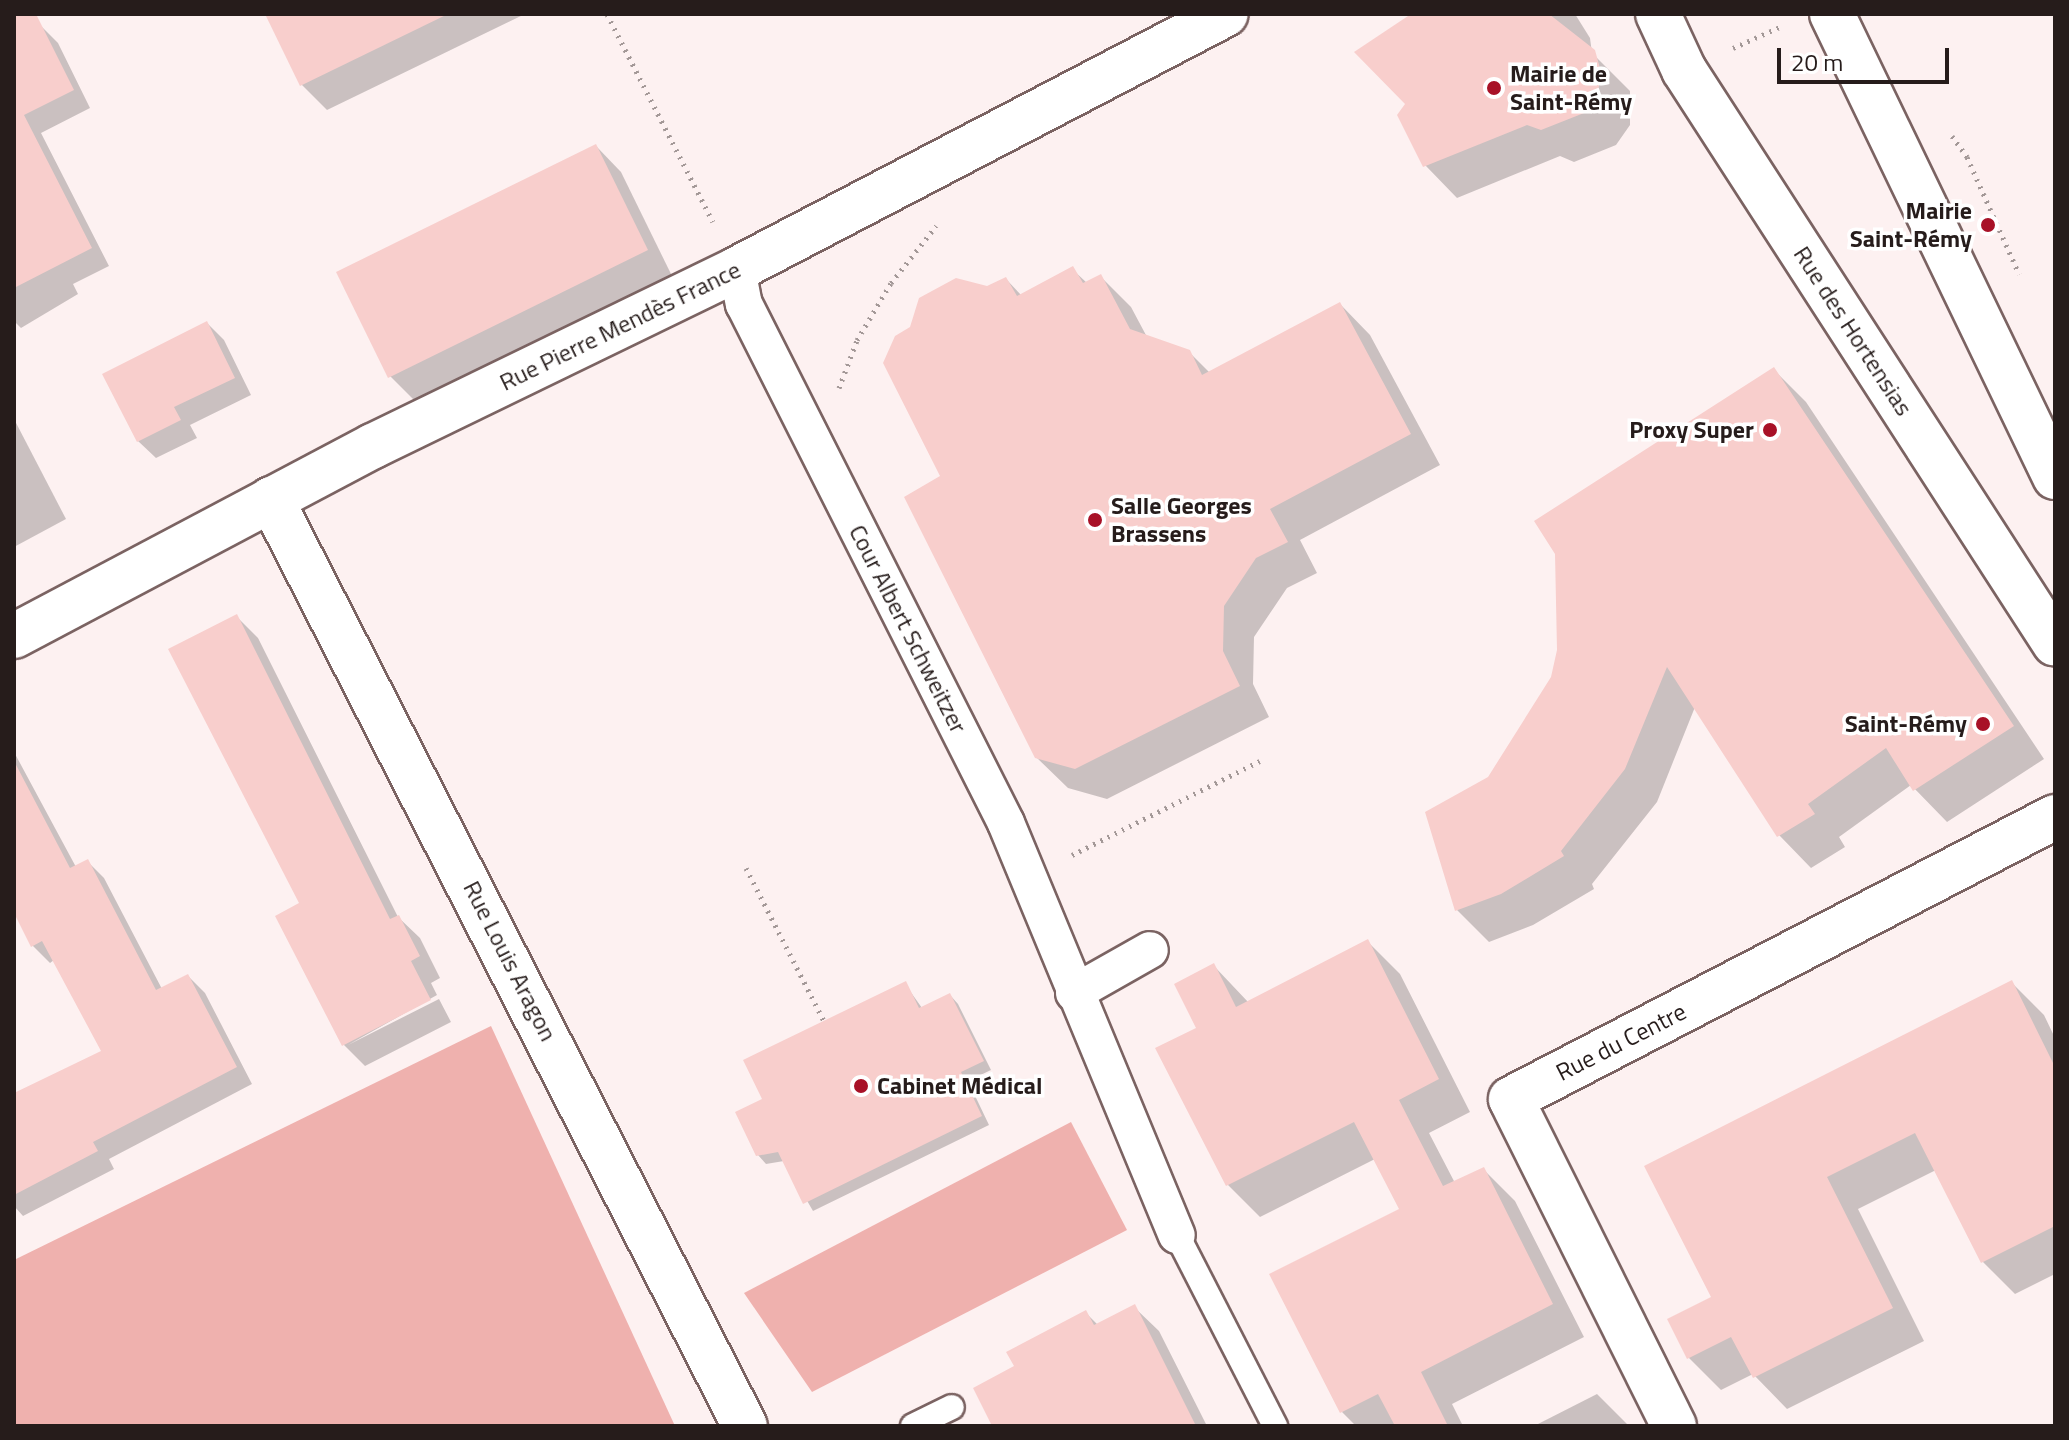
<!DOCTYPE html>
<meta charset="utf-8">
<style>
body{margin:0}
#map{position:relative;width:2069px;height:1440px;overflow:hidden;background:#fdf1f1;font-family:"Titillium Web",sans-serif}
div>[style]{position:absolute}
.green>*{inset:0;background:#efb1ae}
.shadow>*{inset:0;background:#0003}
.building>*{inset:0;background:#f8cecc}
.path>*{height:5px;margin-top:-2.5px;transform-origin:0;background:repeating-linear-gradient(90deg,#a39897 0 2px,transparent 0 8px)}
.roads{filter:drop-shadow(2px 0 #7b6362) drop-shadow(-2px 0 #7b6362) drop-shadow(0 2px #7b6362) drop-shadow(0 -2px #7b6362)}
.service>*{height:24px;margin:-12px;padding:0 12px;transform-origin:12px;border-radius:12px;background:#fff}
.pedestrian>*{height:36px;margin:-18px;padding:0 18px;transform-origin:18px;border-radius:18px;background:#fff}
.minor>*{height:44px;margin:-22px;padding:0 22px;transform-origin:22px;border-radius:22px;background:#fff}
.dots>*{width:22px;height:22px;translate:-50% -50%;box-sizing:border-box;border:4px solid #fff;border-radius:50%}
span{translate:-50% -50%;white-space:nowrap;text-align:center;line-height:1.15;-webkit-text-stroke:7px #fff;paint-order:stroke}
.poi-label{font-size:24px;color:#261c1b;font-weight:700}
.left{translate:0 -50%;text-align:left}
.right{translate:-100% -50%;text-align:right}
.street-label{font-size:24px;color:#261c1b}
.frame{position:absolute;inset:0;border:16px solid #261c1b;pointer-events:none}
.scale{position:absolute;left:1777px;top:48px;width:172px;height:36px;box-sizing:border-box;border:4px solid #261c1b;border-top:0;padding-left:10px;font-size:24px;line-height:28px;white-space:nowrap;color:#261c1b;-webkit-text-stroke:6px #fff;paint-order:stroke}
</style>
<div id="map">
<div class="green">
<div style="clip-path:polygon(491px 1026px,675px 1426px,14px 1426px,14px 1260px)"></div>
<div style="clip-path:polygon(1071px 1122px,1127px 1230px,812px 1392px,744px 1293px)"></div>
</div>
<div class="shadow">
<div style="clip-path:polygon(267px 14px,525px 14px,327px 110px,302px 85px)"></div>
<div style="clip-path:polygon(1415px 14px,1575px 14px,1590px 38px,1592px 53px,1630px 91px,1630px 125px,1616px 145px,1574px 162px,1560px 156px,1457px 198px,1425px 165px,1407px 104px,1357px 52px)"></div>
<div style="clip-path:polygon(40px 25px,58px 43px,90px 108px,41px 133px,109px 266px,73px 284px,78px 294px,21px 328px,14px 321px,14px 38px)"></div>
<div style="clip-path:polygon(596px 146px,621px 172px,672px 276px,416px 402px,390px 376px)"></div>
<div style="clip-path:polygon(1072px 269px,1087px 283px,1100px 276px,1131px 307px,1147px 337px,1189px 352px,1210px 373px,1340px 304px,1370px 335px,1440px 465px,1300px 540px,1317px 573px,1287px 588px,1254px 637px,1253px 684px,1269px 717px,1107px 799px,1068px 788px,1036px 757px,943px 477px,987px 288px,1006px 279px,1022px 296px)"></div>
<div style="clip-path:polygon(207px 323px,224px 340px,251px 395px,190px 425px,197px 438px,156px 458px,138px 441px)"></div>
<div style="clip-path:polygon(1774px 370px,1806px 402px,2044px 759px,1947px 822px,1911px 785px,1839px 837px,1845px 847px,1811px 868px,1779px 835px,1695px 707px,1657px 802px,1592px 884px,1594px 889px,1533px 925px,1489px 942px,1457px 910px,1490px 778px)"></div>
<div style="clip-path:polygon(14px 419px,66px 519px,14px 547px)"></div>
<div style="clip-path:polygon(237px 617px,258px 638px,398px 917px,420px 938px,440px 978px,431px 983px,437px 995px,348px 1045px,439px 999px,451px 1022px,365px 1066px,344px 1045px,302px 904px)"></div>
<div style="clip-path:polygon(14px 752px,76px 867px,87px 861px,104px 878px,162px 989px,188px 976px,205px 993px,252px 1084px,109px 1159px,114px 1169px,23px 1216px,14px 1206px,14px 1110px,103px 1052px,54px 960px,50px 963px,33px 946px,14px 909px)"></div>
<div style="clip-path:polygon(1368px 942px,1400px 974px,1470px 1112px,1429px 1133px,1455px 1183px,1483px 1169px,1515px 1201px,1584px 1337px,1452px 1404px,1463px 1426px,1356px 1426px,1342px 1412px,1401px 1210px,1375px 1159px,1260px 1217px,1228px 1185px,1158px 1049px,1199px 1029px,1214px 966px,1249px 1003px)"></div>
<div style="clip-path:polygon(2012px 983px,2044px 1015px,2055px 1038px,2055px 1274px,2015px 1294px,1983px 1262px,1936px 1170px,1858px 1209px,1924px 1341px,1787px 1409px,1753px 1374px,1721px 1390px,1689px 1358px,1670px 1320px,1714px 1298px,1647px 1166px)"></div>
<div style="clip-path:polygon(905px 984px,922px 1008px,950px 995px,958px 1004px,991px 1070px,968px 1081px,989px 1125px,813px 1211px,784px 1161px,766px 1164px,758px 1155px,765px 1100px)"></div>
<div style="clip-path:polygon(1134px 1307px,1159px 1331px,1207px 1426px,994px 1426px,1017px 1367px,1085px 1312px,1098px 1325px)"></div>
<div style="clip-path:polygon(1597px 1394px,1629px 1426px,1534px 1426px)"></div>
</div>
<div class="building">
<div style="clip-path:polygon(14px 14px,36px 14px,74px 90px,24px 115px,92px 248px,14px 288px)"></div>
<div style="clip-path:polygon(265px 14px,448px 14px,300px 86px)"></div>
<div style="clip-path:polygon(1411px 14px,1549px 14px,1595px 50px,1601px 72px,1598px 92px,1584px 113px,1541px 130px,1527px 125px,1423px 167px,1397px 115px,1405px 104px,1354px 52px)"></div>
<div style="clip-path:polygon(596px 144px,648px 250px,388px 378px,336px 272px)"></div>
<div style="clip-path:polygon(1073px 266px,1083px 283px,1101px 274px,1130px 329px,1190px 350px,1202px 375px,1340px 302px,1411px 434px,1270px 509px,1288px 542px,1256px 558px,1224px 606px,1223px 651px,1240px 686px,1075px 769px,1035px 758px,904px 497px,940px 476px,883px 363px,895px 336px,910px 327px,919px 298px,956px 278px,987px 286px,1006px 277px,1017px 296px)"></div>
<div style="clip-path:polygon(207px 321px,235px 378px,174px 407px,181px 420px,137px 442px,102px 374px)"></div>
<div style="clip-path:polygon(1774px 367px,2014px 726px,1913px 791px,1886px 748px,1808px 804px,1815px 814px,1777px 837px,1667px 667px,1625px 769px,1561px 851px,1564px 856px,1501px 894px,1455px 911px,1425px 812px,1488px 777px,1551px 677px,1557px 650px,1555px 554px,1534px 521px)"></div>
<div style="clip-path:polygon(237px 614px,390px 919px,399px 915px,420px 956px,411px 961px,431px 1000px,342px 1046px,275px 916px,299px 903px,168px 649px)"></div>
<div style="clip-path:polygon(14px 761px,70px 868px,88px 859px,156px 990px,188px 974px,237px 1067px,93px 1142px,98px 1151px,14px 1195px,14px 1093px,101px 1051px,42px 941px,31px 947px,14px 913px)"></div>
<div style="clip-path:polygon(1368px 939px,1439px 1079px,1399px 1100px,1443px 1186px,1484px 1167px,1553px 1304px,1421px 1372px,1448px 1426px,1395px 1426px,1378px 1394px,1340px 1413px,1269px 1274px,1399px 1209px,1354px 1122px,1226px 1186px,1155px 1048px,1196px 1028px,1174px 984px,1214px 963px,1236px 1007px)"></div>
<div style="clip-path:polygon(2012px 980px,2055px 1067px,2055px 1226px,1981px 1263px,1915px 1133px,1827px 1177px,1893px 1308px,1753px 1378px,1731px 1337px,1687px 1359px,1667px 1319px,1711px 1297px,1644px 1166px)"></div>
<div style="clip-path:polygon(906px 981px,919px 1008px,950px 993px,984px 1061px,961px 1072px,982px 1116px,803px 1204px,778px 1152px,756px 1156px,735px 1112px,762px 1099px,743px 1060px)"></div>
<div style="clip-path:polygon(1135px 1304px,1196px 1426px,992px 1426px,973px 1388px,1014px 1366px,1006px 1352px,1086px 1310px,1094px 1325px)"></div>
</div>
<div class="path">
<div style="left:607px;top:14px;width:233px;rotate:63deg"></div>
<div style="left:1733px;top:48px;width:54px;rotate:-24.2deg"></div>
<div style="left:1952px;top:136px;width:26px;rotate:54deg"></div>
<div style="left:1967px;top:157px;width:128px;rotate:66deg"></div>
<div style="left:839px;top:388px;width:51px;rotate:-69.4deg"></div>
<div style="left:857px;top:340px;width:66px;rotate:-59.2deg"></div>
<div style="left:891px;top:283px;width:73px;rotate:-51.7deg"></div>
<div style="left:1072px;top:855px;width:210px;rotate:-26.6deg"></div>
<div style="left:746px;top:868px;width:172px;rotate:63deg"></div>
</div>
<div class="roads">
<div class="service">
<div style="left:1177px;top:1235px;width:215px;rotate:62.8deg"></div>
<div style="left:913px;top:1426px;width:43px;rotate:-26deg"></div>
</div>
<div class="pedestrian">
<div style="left:737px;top:269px;width:36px;rotate:79deg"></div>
<div style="left:744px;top:304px;width:581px;rotate:63.21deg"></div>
<div style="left:1006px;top:823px;width:446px;rotate:67.5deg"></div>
<div style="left:1074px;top:993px;width:87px;rotate:-29.5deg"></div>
</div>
<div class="minor">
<div style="left:1658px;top:14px;width:62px;rotate:65.1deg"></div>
<div style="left:1684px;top:70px;width:683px;rotate:57.12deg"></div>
<div style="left:1832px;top:14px;width:514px;rotate:64.28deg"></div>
<div style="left:271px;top:499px;width:1041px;rotate:62.92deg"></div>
<div style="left:14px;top:636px;width:406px;rotate:-27.9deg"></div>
<div style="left:373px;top:446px;width:405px;rotate:-25.9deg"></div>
<div style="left:737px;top:269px;width:551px;rotate:-27.54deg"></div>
<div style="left:1674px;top:1426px;width:365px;rotate:-116.5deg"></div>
<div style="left:1511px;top:1099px;width:613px;rotate:-27.4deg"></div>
</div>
</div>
<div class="dots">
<div style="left:1494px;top:88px;background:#a81127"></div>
<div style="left:1988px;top:225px;background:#a81127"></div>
<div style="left:1770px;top:430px;background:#a81127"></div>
<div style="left:1095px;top:520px;background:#a81127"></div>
<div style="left:1983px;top:724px;background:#a81127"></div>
<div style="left:861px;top:1086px;background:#a81127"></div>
</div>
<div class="poi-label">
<span class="left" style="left:1510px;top:88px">Mairie de<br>Saint-Rémy</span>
<span class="right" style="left:1972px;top:225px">Mairie<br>Saint-Rémy</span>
<span class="right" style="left:1754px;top:430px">Proxy Super</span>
<span class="left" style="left:1111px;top:520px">Salle Georges<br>Brassens</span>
<span class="right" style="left:1967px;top:724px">Saint-Rémy</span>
<span class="left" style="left:877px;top:1086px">Cabinet Médical</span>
</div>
<div class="street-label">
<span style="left:620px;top:326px;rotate:-26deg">Rue Pierre Mendès France</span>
<span style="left:1853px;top:331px;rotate:57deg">Rue des Hortensias</span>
<span style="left:908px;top:629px;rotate:63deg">Cour Albert Schweitzer</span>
<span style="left:510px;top:961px;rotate:63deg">Rue Louis Aragon</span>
<span style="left:1621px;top:1042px;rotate:-27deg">Rue du Centre</span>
</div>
<div class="frame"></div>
<div class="scale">20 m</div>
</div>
